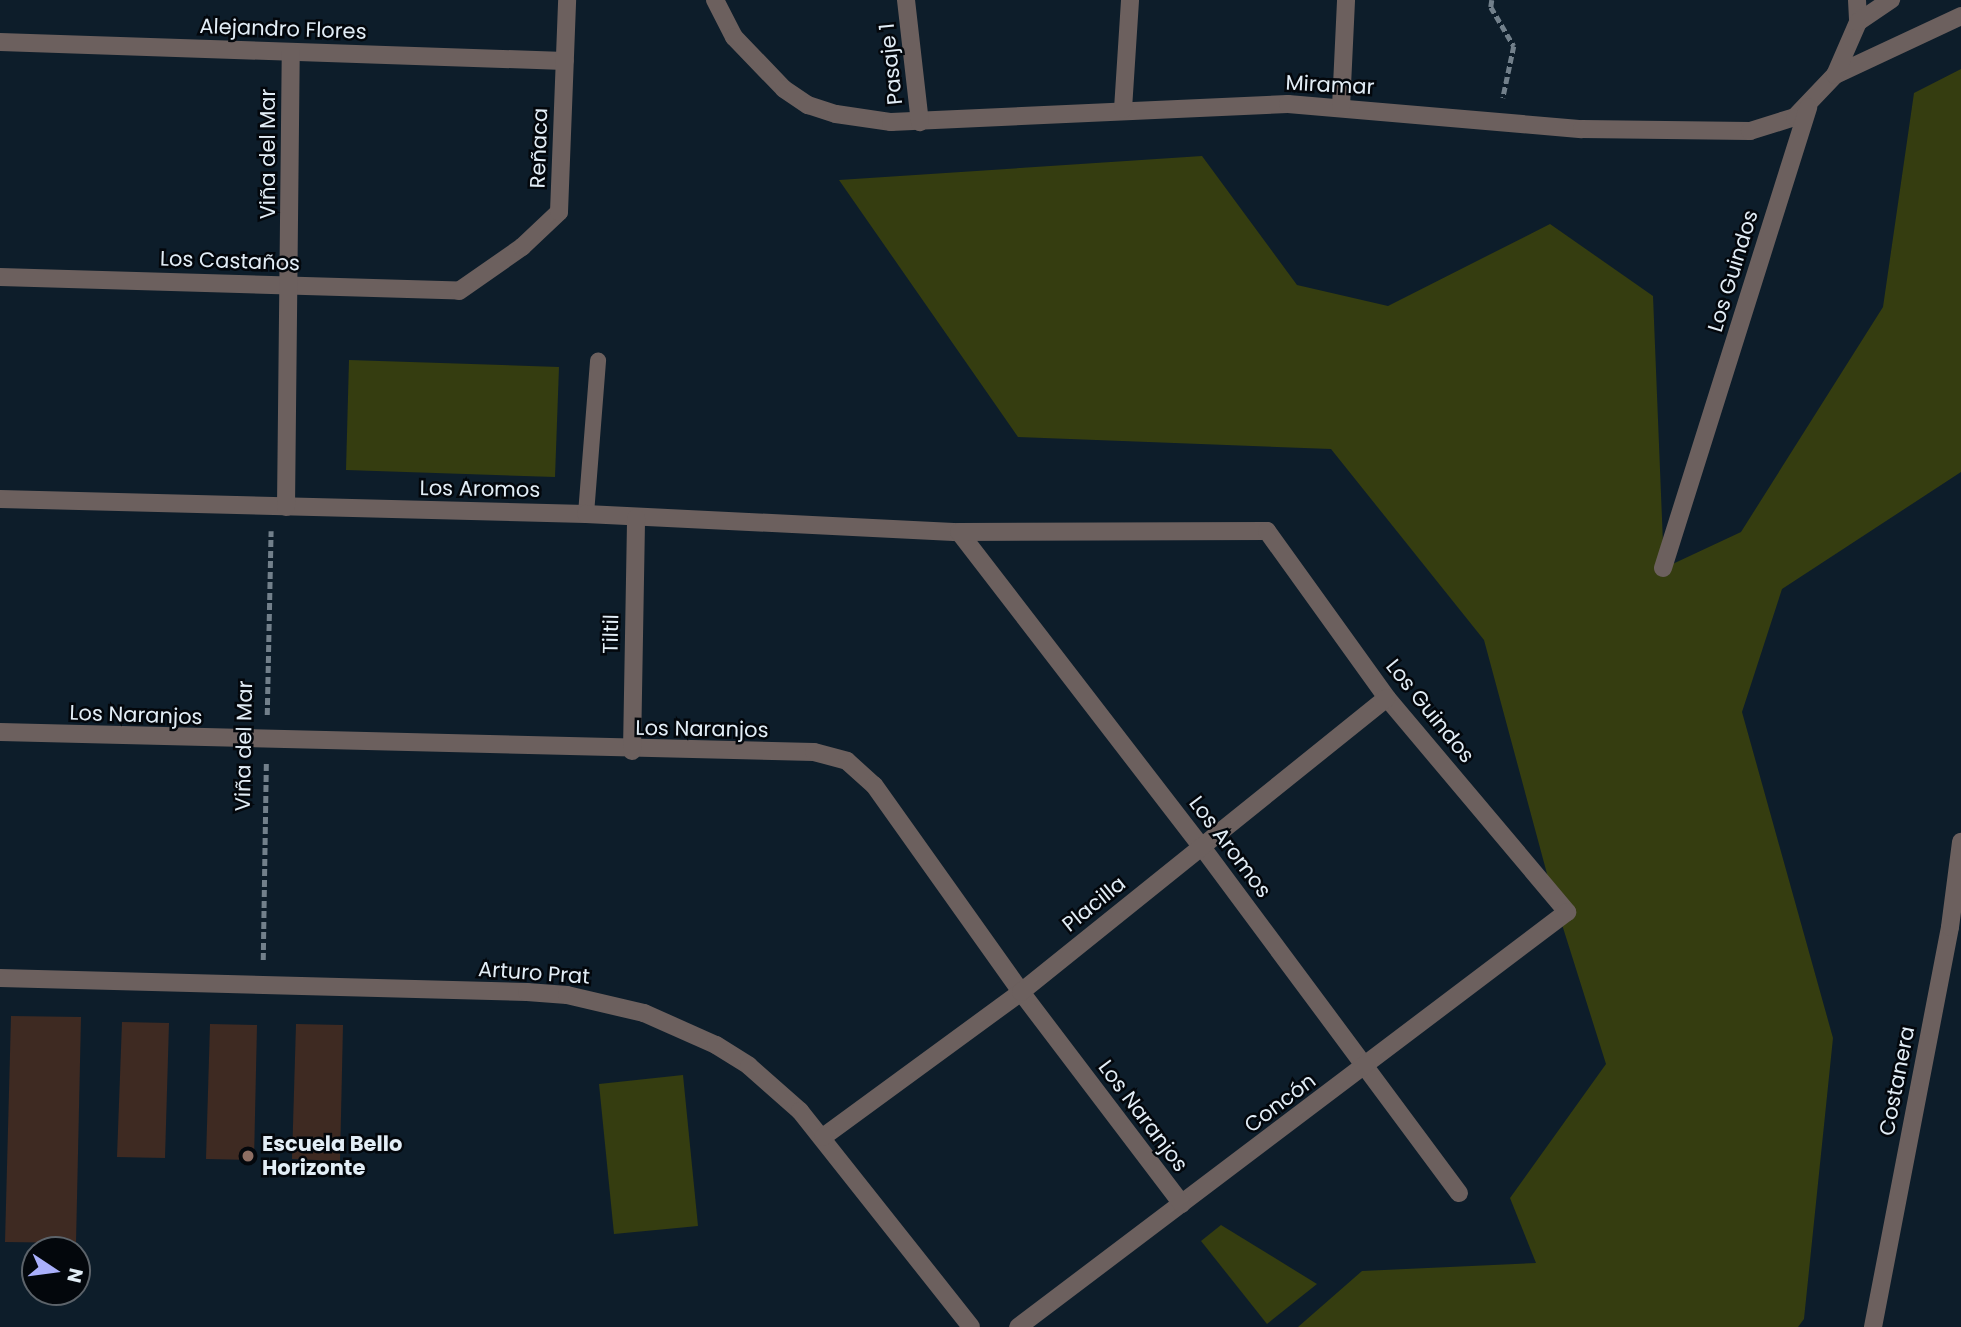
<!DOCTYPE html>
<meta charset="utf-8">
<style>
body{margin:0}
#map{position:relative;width:1961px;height:1327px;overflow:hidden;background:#0d1d2a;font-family:Poppins,sans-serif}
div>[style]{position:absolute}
.green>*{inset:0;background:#353d10}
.building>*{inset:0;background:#3e2a22}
.path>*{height:4.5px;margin-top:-2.25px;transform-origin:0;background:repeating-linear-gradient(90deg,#72808b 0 7px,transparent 0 10.5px)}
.service>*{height:16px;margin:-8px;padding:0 8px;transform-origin:8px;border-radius:8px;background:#6c605e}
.minor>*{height:18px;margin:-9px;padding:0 9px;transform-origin:9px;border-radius:9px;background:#6c605e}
.dots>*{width:19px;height:19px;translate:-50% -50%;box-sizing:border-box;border:4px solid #03070c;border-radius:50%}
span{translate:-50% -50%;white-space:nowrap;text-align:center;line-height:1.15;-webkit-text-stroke:5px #03070c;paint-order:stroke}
.street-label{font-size:21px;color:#e2edf6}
.poi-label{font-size:21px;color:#e2edf6;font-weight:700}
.left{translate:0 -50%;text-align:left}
.north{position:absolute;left:21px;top:1236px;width:70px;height:70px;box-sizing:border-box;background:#03070c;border:2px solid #5c636a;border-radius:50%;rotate:103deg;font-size:19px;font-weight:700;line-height:28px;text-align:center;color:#e2edf6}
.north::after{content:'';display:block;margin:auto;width:24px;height:32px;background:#aab0fc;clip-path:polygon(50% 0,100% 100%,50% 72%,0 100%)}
</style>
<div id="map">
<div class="green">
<div style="clip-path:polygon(1961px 69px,1961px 472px,1782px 589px,1742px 712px,1833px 1038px,1804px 1319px,1798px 1327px,1298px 1327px,1362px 1271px,1536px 1263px,1510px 1198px,1606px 1064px,1553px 896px,1484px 640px,1331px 449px,1018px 437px,839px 180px,1202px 156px,1297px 285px,1388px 306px,1550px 224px,1653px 296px,1664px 568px,1741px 532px,1883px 307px,1914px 93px)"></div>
<div style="clip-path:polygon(349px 360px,559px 367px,555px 477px,346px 470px)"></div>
<div style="clip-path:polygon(683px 1075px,698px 1226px,614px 1234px,599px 1084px)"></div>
<div style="clip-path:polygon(1221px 1225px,1317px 1284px,1267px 1324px,1201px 1241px)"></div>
</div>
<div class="building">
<div style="clip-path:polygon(11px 1016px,81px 1017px,76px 1243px,5px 1242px)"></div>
<div style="clip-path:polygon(122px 1022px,169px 1023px,165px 1158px,117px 1157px)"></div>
<div style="clip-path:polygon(210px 1024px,257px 1025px,254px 1160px,206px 1159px)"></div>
<div style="clip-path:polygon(296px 1024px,343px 1025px,340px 1161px,292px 1159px)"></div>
</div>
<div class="path">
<div style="left:1492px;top:0;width:7px;rotate:98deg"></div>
<div style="left:1491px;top:7px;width:45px;rotate:59.5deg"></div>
<div style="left:1514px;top:46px;width:53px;rotate:101.9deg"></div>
<div style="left:267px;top:715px;width:184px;rotate:-88.8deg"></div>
<div style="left:263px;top:960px;width:198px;rotate:-89.1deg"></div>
</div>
<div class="service">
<div style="left:586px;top:514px;width:154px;rotate:-85.5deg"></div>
</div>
<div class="minor">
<div style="left:715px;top:0;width:42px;rotate:62.8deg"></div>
<div style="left:734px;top:37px;width:72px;rotate:46.1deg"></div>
<div style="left:784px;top:89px;width:29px;rotate:34deg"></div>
<div style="left:808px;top:105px;width:29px;rotate:18deg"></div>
<div style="left:836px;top:114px;width:56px;rotate:8.3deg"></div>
<div style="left:891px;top:122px;width:397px;rotate:-2.6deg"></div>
<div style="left:1288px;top:104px;width:295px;rotate:4.9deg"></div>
<div style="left:1582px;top:129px;width:168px;rotate:0.7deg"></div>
<div style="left:1750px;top:131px;width:47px;rotate:-17.3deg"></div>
<div style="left:1795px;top:117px;width:58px;rotate:-46.4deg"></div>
<div style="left:1835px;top:75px;width:139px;rotate:-25.1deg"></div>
<div style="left:906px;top:0;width:123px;rotate:83.5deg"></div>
<div style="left:1857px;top:0;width:22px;rotate:87deg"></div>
<div style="left:0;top:42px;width:565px;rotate:1.93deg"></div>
<div style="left:1835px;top:75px;width:58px;rotate:-66.5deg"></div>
<div style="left:1858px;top:22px;width:40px;rotate:-34deg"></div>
<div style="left:1341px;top:107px;width:107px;rotate:-87.3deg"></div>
<div style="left:1123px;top:109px;width:109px;rotate:-86.3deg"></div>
<div style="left:0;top:277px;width:459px;rotate:1.7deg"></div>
<div style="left:459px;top:291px;width:77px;rotate:-34.9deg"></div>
<div style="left:522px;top:247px;width:51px;rotate:-43.4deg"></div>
<div style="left:559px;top:212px;width:212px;rotate:-87.8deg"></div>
<div style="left:0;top:499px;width:586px;rotate:1.47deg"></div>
<div style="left:586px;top:514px;width:373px;rotate:2.8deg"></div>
<div style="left:959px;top:532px;width:398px;rotate:52.4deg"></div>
<div style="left:1202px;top:847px;width:431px;rotate:53.4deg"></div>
<div style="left:286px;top:507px;width:455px;rotate:-89.4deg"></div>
<div style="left:959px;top:532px;width:308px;rotate:-0.2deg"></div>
<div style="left:1267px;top:531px;width:206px;rotate:54.3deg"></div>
<div style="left:1387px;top:698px;width:280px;rotate:49.9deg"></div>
<div style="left:1567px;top:912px;width:688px;rotate:142.91deg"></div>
<div style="left:1663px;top:568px;width:483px;rotate:-72.5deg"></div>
<div style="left:0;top:732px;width:814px;rotate:1.41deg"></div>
<div style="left:814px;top:752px;width:34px;rotate:15deg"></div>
<div style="left:847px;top:761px;width:36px;rotate:42deg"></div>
<div style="left:874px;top:785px;width:254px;rotate:54.6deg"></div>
<div style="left:1021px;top:992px;width:266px;rotate:52.8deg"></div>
<div style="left:632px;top:751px;width:233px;rotate:-89deg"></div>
<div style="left:0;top:978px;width:527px;rotate:1.52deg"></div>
<div style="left:527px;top:992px;width:40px;rotate:4.3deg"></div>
<div style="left:567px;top:995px;width:79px;rotate:13.2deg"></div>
<div style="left:644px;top:1013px;width:79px;rotate:24deg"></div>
<div style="left:716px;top:1045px;width:39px;rotate:32deg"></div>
<div style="left:749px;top:1066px;width:68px;rotate:41.4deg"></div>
<div style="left:800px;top:1111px;width:275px;rotate:51.6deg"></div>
<div style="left:823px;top:1137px;width:245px;rotate:-36.2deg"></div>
<div style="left:1021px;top:992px;width:469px;rotate:-38.8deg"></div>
<div style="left:1873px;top:1327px;width:407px;rotate:-79.1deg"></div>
<div style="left:1950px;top:927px;width:86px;rotate:-82.6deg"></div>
</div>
<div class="dots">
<div style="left:248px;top:1156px;background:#8d6e63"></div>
</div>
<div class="street-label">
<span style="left:283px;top:29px;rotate:2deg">Alejandro Flores</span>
<span style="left:891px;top:64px;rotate:-96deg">Pasaje 1</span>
<span style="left:1330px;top:85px;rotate:3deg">Miramar</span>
<span style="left:539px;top:148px;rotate:-88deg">Reñaca</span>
<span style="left:268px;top:154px;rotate:-90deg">Viña del Mar</span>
<span style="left:230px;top:261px;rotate:2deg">Los Castaños</span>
<span style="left:1733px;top:271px;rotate:-73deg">Los Guindos</span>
<span style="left:480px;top:489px;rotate:1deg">Los Aromos</span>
<span style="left:611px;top:634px;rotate:-89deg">Tiltil</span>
<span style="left:1430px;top:711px;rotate:51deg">Los Guindos</span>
<span style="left:136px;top:715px;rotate:2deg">Los Naranjos</span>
<span style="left:702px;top:729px;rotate:1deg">Los Naranjos</span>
<span style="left:244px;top:746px;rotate:-89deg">Viña del Mar</span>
<span style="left:1230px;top:847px;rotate:53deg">Los Aromos</span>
<span style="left:1094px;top:904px;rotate:-39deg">Placilla</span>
<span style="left:534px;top:973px;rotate:4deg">Arturo Prat</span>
<span style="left:1897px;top:1081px;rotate:-79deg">Costanera</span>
<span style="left:1280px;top:1103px;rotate:-37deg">Concón</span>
<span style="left:1143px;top:1116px;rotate:53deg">Los Naranjos</span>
</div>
<div class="poi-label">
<span class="left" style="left:262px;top:1156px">Escuela Bello<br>Horizonte</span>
</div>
<div class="north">N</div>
</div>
